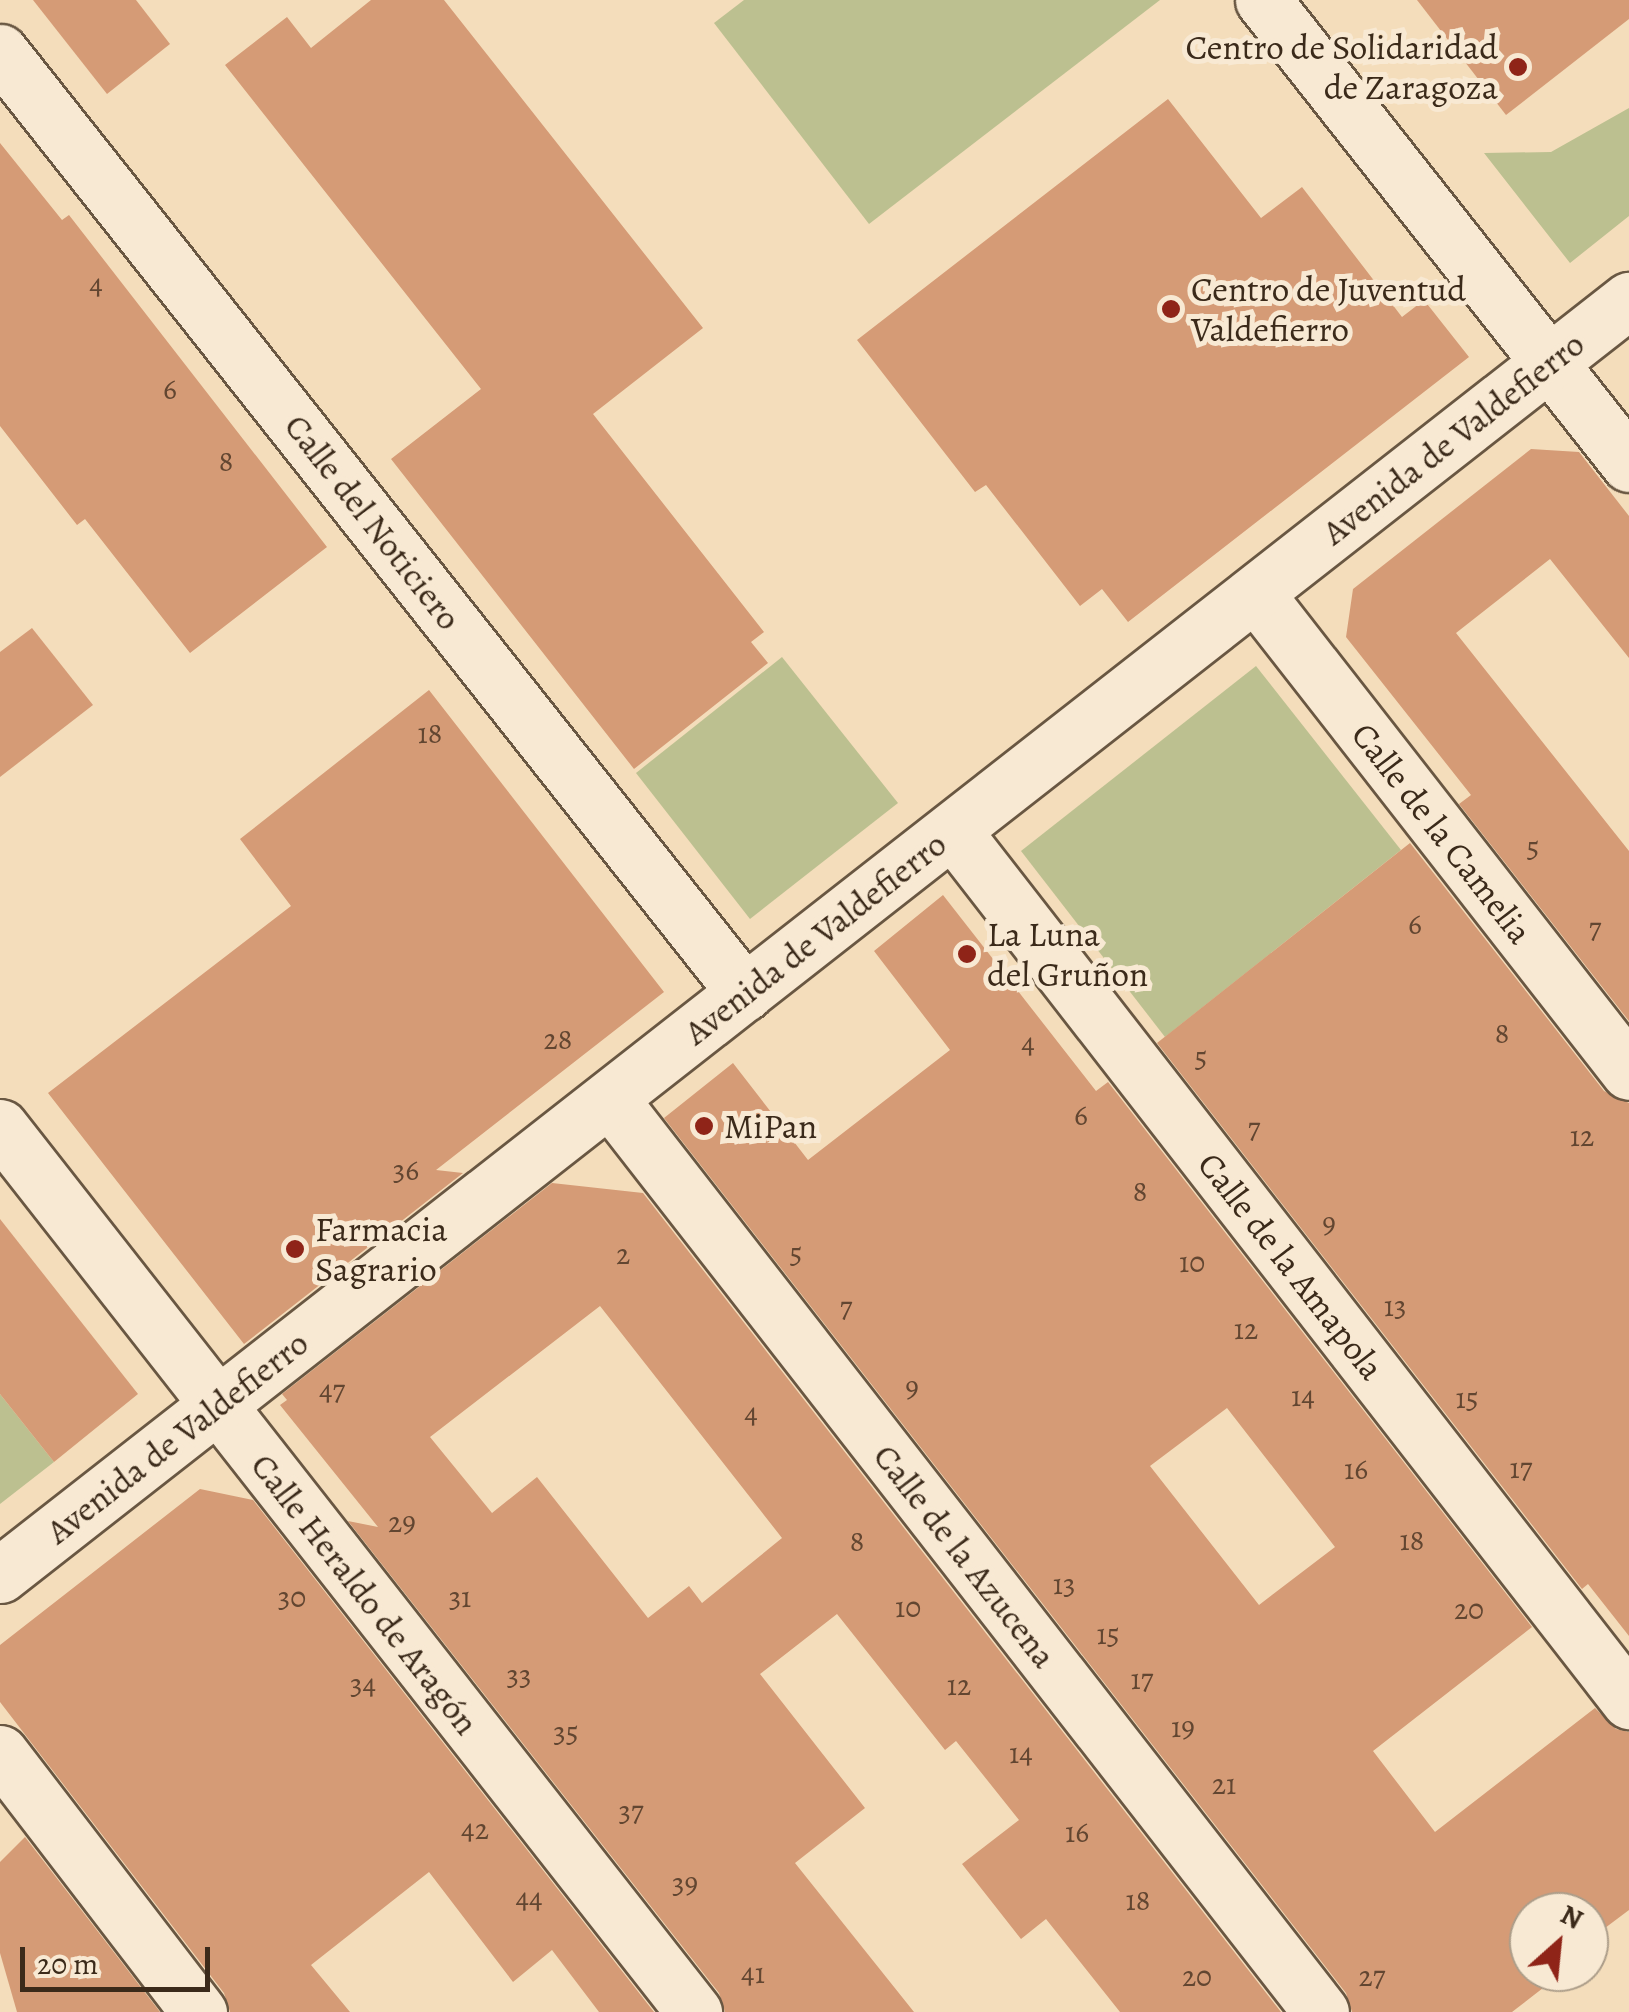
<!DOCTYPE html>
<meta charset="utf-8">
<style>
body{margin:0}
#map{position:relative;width:1629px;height:2012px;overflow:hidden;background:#f4ddbb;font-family:Alegreya,serif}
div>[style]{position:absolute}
.green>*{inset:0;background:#bcc090}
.building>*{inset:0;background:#d59b76}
.roads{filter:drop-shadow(2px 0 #695742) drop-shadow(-2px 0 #695742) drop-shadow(0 2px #695742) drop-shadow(0 -2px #695742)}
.minor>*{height:55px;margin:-27.5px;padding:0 27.5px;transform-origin:27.5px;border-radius:27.5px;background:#f8e9d3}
.dots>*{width:28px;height:28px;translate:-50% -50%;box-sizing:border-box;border:5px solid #f8e9d3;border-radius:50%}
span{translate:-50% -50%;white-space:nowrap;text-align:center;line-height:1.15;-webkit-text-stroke:10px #f8e9d3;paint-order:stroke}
.number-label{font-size:30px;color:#624631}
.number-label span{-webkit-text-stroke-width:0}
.poi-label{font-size:35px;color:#3b2a1a}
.right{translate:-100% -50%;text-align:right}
.left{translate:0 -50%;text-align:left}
.street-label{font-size:35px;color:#3b2a1a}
.north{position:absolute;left:1509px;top:1892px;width:100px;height:100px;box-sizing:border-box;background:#f8e9d3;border:2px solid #ac9d89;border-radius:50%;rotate:27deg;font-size:28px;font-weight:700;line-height:40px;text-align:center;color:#3b2a1a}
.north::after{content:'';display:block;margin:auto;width:35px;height:45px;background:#8f2418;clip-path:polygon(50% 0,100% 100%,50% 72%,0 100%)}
.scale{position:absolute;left:20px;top:1947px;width:190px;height:45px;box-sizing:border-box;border:5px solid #3b2a1a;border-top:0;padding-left:12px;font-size:30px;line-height:35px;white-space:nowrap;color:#3b2a1a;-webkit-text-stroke:8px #f8e9d3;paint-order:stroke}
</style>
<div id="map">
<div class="green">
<div style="clip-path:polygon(744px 0,1160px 0,869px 224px,714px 23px)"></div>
<div style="clip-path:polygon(1629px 108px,1629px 216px,1570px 263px,1484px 153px,1551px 152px)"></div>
<div style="clip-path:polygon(782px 657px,898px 803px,750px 919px,636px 773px)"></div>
<div style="clip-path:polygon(1256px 666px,1401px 850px,1165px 1037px,1021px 851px)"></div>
<div style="clip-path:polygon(0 1394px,54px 1462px,0 1504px)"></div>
</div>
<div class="building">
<div style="clip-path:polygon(33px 0,136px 0,170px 44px,107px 94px)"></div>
<div style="clip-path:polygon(371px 0,444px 0,703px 328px,593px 414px,764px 632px,751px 642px,768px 663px,634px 769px,391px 459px,481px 389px,225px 65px,287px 17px,311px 48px)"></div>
<div style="clip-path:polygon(1417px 0,1629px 0,1629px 19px,1506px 115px)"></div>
<div style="clip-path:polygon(1168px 99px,1261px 218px,1302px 187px,1402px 317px,1424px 300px,1469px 357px,1128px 622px,1102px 589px,1080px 606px,986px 485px,975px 492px,857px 340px)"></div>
<div style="clip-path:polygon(0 143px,62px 220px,69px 215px,327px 547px,190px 653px,85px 519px,77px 525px,0 426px)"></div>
<div style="clip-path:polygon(1531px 449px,1579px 452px,1629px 516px,1629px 658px,1550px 559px,1456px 633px,1629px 851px,1629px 1021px,1459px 804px,1471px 795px,1346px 637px,1353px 589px)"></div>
<div style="clip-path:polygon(32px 628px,93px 705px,0 777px,0 652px)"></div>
<div style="clip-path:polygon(429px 690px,664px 992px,436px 1170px,463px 1173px,244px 1344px,48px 1093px,291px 906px,240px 839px)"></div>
<div style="clip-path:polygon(1410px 843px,1604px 1091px,1629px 1103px,1629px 1636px,1588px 1584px,1582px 1589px,1157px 1043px)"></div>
<div style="clip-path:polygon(evenodd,943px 895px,1096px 1091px,1108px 1082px,1532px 1627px,1373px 1751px,1435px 1832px,1595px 1708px,1616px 1729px,1629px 1732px,1629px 1910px,1589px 1940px,1589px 1912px,1529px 1912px,1529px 1972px,1548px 1972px,1552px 1981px,1512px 2012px,1352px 2012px,1346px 1993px,664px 1118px,733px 1063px,808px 1160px,950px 1050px,874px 951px,943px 895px,1227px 1408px,1335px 1547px,1259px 1605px,1150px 1466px,1227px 1408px)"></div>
<div style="clip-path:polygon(evenodd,552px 1183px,643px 1193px,1281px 2012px,1120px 2012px,1046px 1919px,1021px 1939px,962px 1864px,1019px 1820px,956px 1741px,945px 1750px,837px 1614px,760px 1674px,865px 1808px,795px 1863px,914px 2012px,725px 2012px,719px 1993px,348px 1521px,378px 1527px,280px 1405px,287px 1400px,282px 1394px,552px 1183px,600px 1306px,782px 1538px,702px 1603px,689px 1586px,648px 1618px,537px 1477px,492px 1513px,430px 1437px,600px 1306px)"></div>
<div style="clip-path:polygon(0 1219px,138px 1394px,54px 1462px,0 1394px)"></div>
<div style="clip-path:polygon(200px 1489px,253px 1500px,654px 2012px,599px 2012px,552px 1950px,513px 1982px,429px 1872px,311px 1965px,350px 2012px,230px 2012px,224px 1993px,0 1702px,0 1645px)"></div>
<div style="clip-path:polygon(25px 1837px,160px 2012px,17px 2012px,0 1953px,0 1862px)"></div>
</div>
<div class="roads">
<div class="minor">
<div style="left:1263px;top:0;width:591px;rotate:51.73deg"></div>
<div style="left:0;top:52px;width:1200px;rotate:51.63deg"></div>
<div style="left:1256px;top:594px;width:606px;rotate:52.03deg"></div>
<div style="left:953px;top:831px;width:1102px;rotate:52.15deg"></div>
<div style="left:610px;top:1099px;width:1157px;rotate:52.09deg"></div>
<div style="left:0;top:1127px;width:1125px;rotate:51.9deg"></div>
<div style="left:0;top:1575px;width:2069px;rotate:-38.05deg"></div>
<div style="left:0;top:1753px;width:327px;rotate:52.5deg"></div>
</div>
</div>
<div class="dots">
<div style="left:1518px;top:67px;background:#8f2418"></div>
<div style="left:1171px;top:309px;background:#8f2418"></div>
<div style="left:967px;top:954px;background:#8f2418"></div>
<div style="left:704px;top:1126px;background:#8f2418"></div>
<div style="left:295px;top:1249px;background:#8f2418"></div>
</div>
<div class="number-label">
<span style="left:96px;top:284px">4</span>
<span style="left:170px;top:389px">6</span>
<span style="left:226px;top:461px">8</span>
<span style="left:430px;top:733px">18</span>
<span style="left:1533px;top:847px">5</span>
<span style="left:1415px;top:924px">6</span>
<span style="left:1595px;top:928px">7</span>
<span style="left:1502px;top:1033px">8</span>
<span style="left:558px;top:1039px">28</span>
<span style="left:1028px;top:1043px">4</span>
<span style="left:1201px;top:1057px">5</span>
<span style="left:1081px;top:1115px">6</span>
<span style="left:1254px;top:1128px">7</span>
<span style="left:1582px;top:1136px">12</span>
<span style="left:406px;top:1170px">36</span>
<span style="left:1140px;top:1191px">8</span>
<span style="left:1329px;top:1223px">9</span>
<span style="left:796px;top:1253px">5</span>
<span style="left:623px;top:1254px">2</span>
<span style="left:1192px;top:1262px">10</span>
<span style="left:1395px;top:1306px">13</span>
<span style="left:846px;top:1307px">7</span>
<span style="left:1246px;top:1329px">12</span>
<span style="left:912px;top:1387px">9</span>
<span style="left:332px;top:1390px">47</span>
<span style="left:1303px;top:1396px">14</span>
<span style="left:1467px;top:1398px">15</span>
<span style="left:751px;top:1413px">4</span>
<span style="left:1521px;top:1468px">17</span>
<span style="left:1356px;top:1469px">16</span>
<span style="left:402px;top:1522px">29</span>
<span style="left:1412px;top:1540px">18</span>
<span style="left:857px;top:1541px">8</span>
<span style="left:1064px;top:1584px">13</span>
<span style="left:292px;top:1597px">30</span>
<span style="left:460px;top:1597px">31</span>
<span style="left:908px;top:1607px">10</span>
<span style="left:1469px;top:1609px">20</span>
<span style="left:1108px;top:1634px">15</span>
<span style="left:519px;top:1675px">33</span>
<span style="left:1142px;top:1679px">17</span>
<span style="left:363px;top:1684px">34</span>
<span style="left:959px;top:1685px">12</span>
<span style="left:1183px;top:1727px">19</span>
<span style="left:566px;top:1732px">35</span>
<span style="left:1021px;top:1753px">14</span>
<span style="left:1224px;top:1784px">21</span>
<span style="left:631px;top:1811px">37</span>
<span style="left:475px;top:1829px">42</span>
<span style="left:1077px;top:1832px">16</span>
<span style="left:685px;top:1883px">39</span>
<span style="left:529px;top:1898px">44</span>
<span style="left:1138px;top:1900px">18</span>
<span style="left:753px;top:1973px">41</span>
<span style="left:1197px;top:1976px">20</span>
<span style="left:1372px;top:1976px">27</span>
</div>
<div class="poi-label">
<span class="right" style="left:1498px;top:67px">Centro de Solidaridad<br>de Zaragoza</span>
<span class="left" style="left:1191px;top:309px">Centro de Juventud<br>Valdefierro</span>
<span class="left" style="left:987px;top:954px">La Luna<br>del Gruñon</span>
<span class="left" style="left:724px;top:1126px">MiPan</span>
<span class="left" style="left:315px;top:1249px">Farmacia<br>Sagrario</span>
</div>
<div class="street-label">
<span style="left:1453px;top:438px;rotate:-38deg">Avenida de Valdefierro</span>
<span style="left:373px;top:522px;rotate:52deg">Calle del Noticiero</span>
<span style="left:1442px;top:833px;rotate:52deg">Calle de la Camelia</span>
<span style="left:815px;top:938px;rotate:-38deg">Avenida de Valdefierro</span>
<span style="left:1291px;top:1266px;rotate:52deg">Calle de la Amapola</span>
<span style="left:177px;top:1437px;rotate:-38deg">Avenida de Valdefierro</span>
<span style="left:965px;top:1556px;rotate:52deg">Calle de la Azucena</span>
<span style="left:365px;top:1594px;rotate:52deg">Calle Heraldo de Aragón</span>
</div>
<div class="north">N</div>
<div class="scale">20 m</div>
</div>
